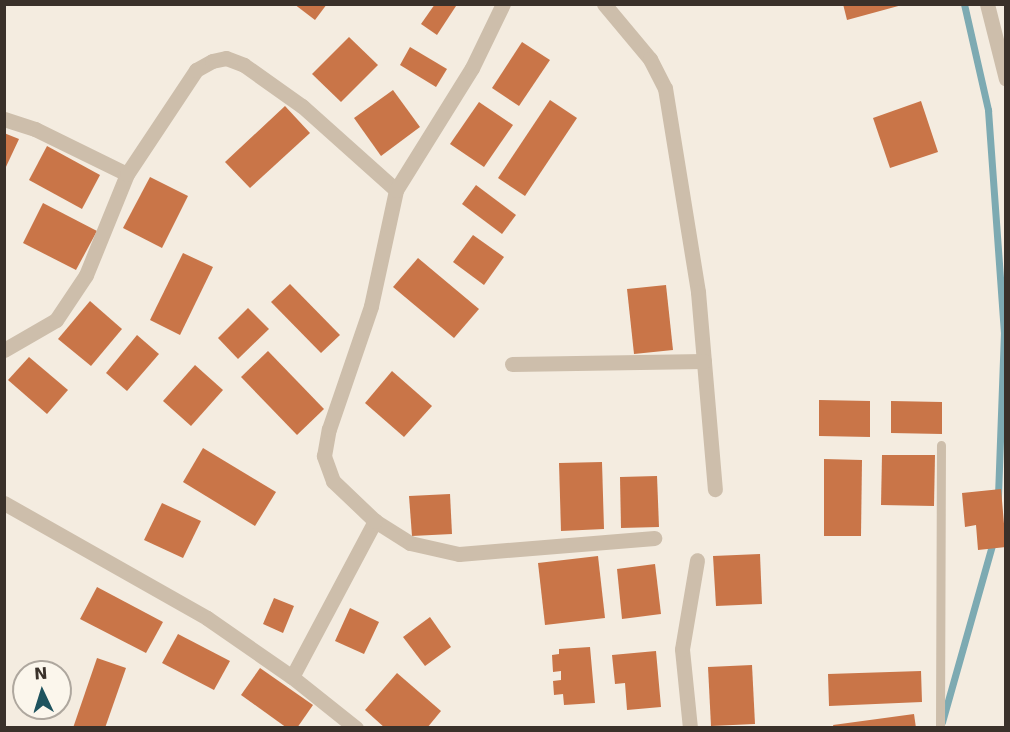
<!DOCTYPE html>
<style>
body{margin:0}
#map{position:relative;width:1010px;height:732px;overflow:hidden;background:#f4ece0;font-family:"DejaVu Sans",sans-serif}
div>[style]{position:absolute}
.stream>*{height:7px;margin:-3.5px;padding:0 3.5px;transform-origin:3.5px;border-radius:3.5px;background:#7daab2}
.building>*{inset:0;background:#c97548}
.lane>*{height:9px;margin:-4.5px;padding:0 4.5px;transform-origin:4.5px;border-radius:4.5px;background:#cdbeab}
.street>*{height:15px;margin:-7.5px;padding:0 7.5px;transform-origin:7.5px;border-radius:7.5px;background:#cdbeab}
span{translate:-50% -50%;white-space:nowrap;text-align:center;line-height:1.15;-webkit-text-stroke:5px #fbf6ec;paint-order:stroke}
.frame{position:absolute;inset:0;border:6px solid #3a312a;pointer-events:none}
.north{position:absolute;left:12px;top:660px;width:60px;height:60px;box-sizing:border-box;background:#fbf6ec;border:2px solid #aea79e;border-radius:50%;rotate:356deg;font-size:16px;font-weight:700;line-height:24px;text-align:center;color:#3a312a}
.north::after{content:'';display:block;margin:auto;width:21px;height:27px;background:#1e535e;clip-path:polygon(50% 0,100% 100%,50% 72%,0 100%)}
</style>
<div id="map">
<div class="stream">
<div style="left:964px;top:4px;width:109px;rotate:77.2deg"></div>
<div style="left:988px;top:110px;width:223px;rotate:85.9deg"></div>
<div style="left:1004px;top:332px;width:167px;rotate:92.1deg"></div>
<div style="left:942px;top:722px;width:187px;rotate:-74.2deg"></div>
</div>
<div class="building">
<div style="clip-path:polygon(294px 4px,327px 4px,315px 20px)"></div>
<div style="clip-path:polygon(435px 4px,456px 6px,437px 35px,421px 24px)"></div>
<div style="clip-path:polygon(843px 4px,902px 4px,902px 5px,847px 20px)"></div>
<div style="clip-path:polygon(349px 37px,378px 65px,341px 102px,312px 74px)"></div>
<div style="clip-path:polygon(522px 42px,550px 60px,519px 106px,492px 88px)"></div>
<div style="clip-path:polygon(410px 47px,447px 69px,436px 87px,400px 65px)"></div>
<div style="clip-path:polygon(393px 90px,420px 127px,381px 156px,354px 118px)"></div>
<div style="clip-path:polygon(550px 100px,577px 118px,525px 196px,498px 178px)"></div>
<div style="clip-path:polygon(921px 101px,938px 152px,890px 168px,873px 118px)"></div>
<div style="clip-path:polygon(479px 102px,513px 125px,484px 167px,450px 144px)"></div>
<div style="clip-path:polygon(285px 106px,310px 133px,250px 188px,225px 162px)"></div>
<div style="clip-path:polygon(4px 133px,19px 139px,4px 171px)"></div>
<div style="clip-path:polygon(47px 146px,100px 175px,82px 209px,29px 180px)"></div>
<div style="clip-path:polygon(150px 177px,188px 196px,162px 248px,123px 228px)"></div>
<div style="clip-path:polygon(476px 185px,516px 215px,502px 234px,462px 204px)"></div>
<div style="clip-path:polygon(43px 203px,97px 231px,76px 270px,23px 243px)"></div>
<div style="clip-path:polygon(473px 235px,504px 257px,484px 285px,453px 262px)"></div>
<div style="clip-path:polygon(183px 253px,213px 267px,180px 335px,150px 320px)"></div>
<div style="clip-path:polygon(418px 258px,479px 309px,454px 338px,393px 287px)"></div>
<div style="clip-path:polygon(290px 284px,340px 335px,321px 353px,271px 302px)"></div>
<div style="clip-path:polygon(666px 285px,673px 350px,634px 354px,627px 289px)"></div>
<div style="clip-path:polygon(90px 301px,122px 329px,91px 366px,58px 339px)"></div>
<div style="clip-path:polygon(248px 308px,269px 329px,238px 359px,218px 338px)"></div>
<div style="clip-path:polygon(137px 335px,159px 354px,127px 391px,106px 373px)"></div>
<div style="clip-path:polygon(268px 351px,324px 409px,297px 435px,241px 377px)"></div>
<div style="clip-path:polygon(29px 357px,68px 390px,47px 414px,8px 380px)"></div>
<div style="clip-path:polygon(195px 365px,223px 390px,191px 426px,163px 401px)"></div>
<div style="clip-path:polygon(392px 371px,432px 406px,404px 437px,365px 403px)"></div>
<div style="clip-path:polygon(819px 400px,870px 401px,870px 437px,819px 436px)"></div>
<div style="clip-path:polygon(891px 401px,942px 402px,942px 434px,891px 433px)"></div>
<div style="clip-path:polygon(203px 448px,276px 492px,255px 526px,183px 482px)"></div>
<div style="clip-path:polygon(882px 455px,935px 455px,934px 506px,881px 505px)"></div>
<div style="clip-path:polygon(824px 459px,862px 460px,861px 536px,824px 536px)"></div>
<div style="clip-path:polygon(602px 462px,604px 529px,561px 531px,559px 463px)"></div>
<div style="clip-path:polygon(657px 476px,659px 527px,621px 528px,620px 477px)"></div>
<div style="clip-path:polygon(1001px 489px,1006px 547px,978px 550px,976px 525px,965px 527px,962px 493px)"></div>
<div style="clip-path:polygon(450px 494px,452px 534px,412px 536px,409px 496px)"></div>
<div style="clip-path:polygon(162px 503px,201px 521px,183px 558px,144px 540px)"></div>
<div style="clip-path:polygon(760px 554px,762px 604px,716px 606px,713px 556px)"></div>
<div style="clip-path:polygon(598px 556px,605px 618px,545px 625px,538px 563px)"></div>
<div style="clip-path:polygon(655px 564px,661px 614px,622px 619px,617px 569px)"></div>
<div style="clip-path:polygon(97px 587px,163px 622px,146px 653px,80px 619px)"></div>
<div style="clip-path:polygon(274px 598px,294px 606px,283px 633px,263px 624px)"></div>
<div style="clip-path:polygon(350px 608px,379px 622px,364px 654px,335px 641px)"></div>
<div style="clip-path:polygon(430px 617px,451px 647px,425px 666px,403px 637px)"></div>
<div style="clip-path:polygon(178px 634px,230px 661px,214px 690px,162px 663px)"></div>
<div style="clip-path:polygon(590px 647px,595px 703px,564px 705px,563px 694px,554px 695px,553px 681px,561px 680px,561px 671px,553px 672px,552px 655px,559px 654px,559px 649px)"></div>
<div style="clip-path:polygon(656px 651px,661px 707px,627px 710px,625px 683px,615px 684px,612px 655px)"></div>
<div style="clip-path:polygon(97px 658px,126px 668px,105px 728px,73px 728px)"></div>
<div style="clip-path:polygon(752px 665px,755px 724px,711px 726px,708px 667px)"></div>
<div style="clip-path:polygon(260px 668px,313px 705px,297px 728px,287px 728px,241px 695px)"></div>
<div style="clip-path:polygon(921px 671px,922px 702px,829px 706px,828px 674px)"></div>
<div style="clip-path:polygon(397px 673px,441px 711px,427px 728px,385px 728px,365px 710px)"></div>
<div style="clip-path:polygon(914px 714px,916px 728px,834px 728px,833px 725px)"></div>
</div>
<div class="lane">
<div style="left:940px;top:728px;width:283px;rotate:-89.8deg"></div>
</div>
<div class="street">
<div style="left:604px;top:4px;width:72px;rotate:50.1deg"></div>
<div style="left:650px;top:59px;width:33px;rotate:63deg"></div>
<div style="left:665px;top:88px;width:207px;rotate:80.8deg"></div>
<div style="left:698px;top:292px;width:198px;rotate:85.1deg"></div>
<div style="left:987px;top:4px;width:77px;rotate:75.8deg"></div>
<div style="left:4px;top:119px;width:33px;rotate:18deg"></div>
<div style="left:35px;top:129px;width:102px;rotate:26.1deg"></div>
<div style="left:4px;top:350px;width:60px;rotate:-30deg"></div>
<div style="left:56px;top:320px;width:54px;rotate:-56.3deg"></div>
<div style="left:86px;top:275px;width:109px;rotate:-67.9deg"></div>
<div style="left:127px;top:174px;width:125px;rotate:-56.4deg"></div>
<div style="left:196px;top:70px;width:18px;rotate:-29deg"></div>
<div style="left:212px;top:61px;width:14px;rotate:-12deg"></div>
<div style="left:226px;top:58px;width:19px;rotate:21deg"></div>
<div style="left:244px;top:65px;width:71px;rotate:35.3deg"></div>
<div style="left:302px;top:106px;width:126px;rotate:41.8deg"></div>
<div style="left:512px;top:364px;width:192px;rotate:-0.9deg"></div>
<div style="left:4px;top:503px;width:233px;rotate:29.5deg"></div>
<div style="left:207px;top:618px;width:103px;rotate:34.8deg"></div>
<div style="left:292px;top:677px;width:82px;rotate:38.6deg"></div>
<div style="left:375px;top:521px;width:41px;rotate:32.2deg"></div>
<div style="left:410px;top:543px;width:50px;rotate:12.7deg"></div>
<div style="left:459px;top:554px;width:196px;rotate:-4.7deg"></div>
<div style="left:292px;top:677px;width:177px;rotate:-62deg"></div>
<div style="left:375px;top:521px;width:58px;rotate:-136.4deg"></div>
<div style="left:333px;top:481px;width:27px;rotate:-110deg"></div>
<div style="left:324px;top:456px;width:27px;rotate:-80deg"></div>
<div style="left:329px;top:429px;width:130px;rotate:-71.1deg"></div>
<div style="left:371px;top:306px;width:119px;rotate:-77.8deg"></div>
<div style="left:396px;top:190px;width:144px;rotate:-58.1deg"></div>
<div style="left:472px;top:68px;width:71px;rotate:-64.2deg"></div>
<div style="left:690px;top:728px;width:79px;rotate:-95.8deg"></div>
<div style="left:682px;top:649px;width:90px;rotate:-80.4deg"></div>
</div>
<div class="frame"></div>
<div class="north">N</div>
</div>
